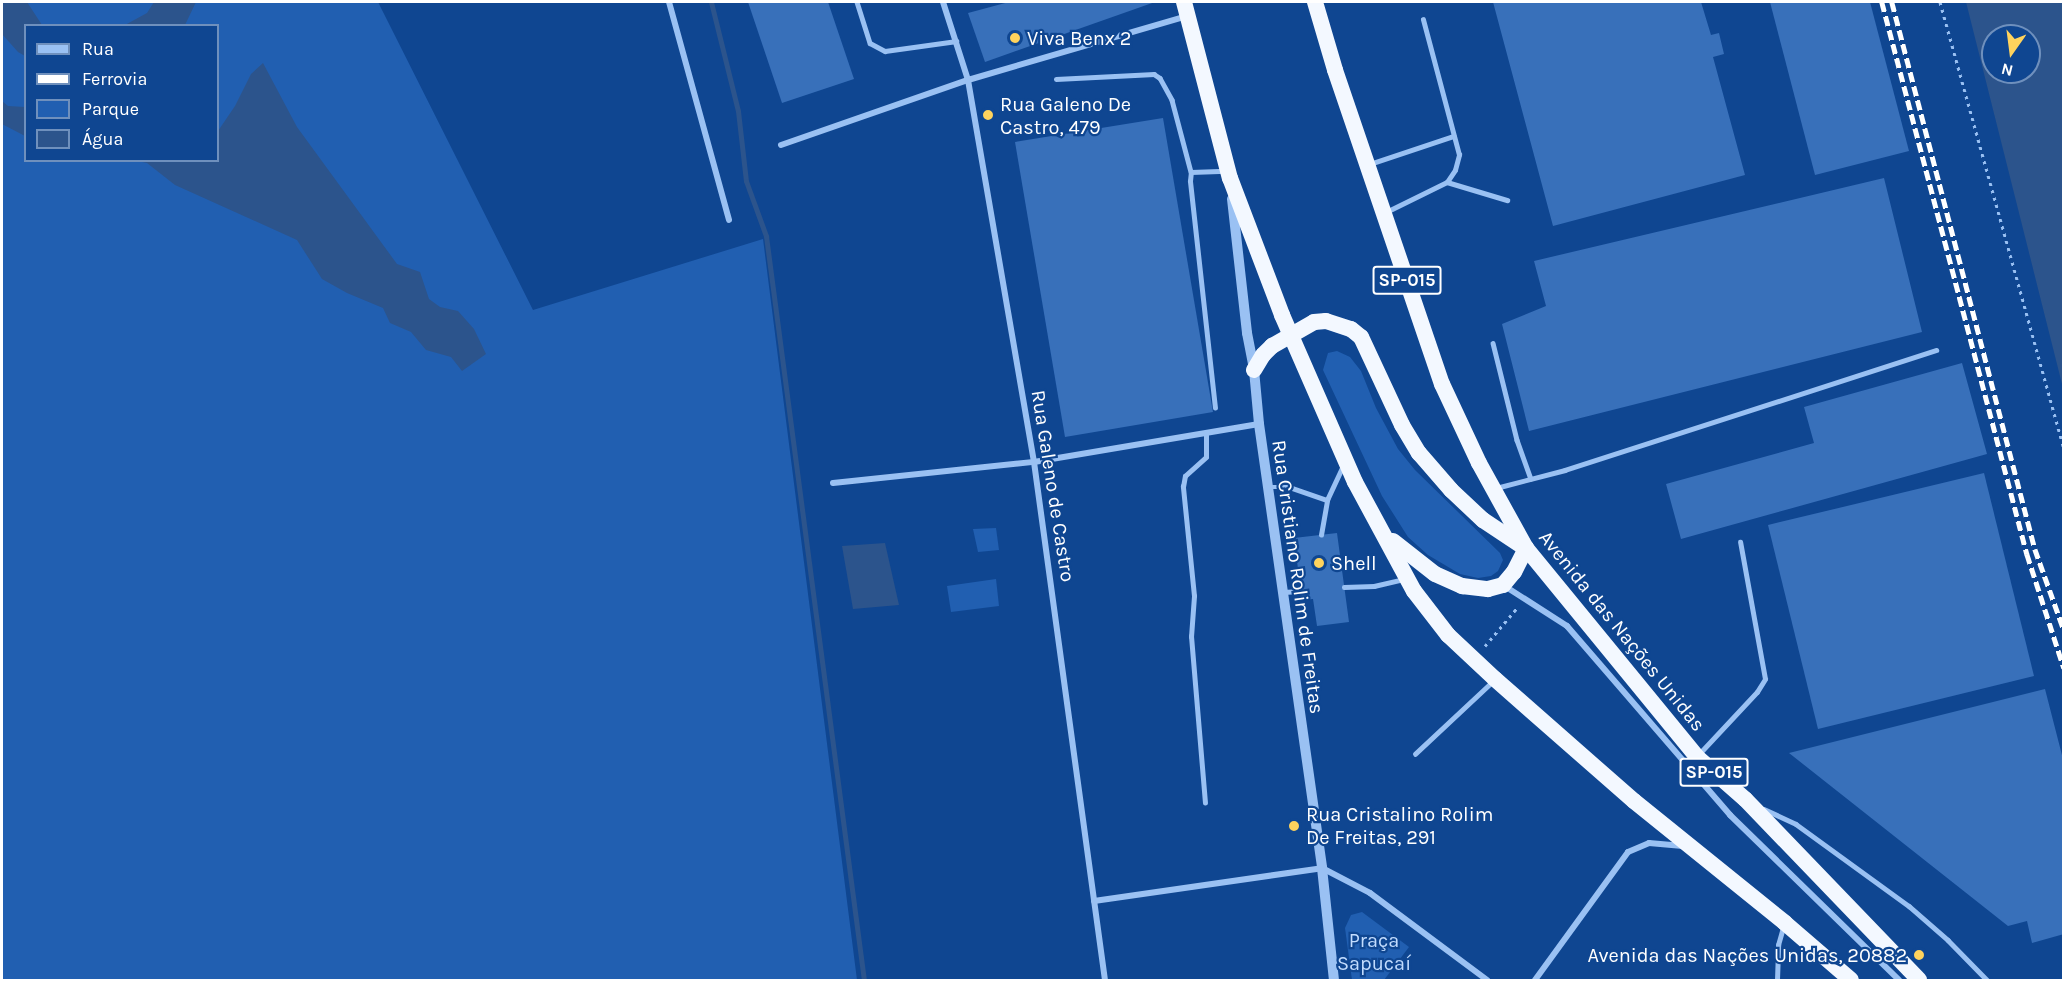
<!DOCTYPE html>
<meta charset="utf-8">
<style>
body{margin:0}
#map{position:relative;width:2065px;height:982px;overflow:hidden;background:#0f4691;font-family:Karla,sans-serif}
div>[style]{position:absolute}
.green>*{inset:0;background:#215fb1}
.water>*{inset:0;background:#2c548c}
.stream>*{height:5px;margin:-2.5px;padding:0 2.5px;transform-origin:2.5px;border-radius:2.5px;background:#2c548c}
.building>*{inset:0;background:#3870ba}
.path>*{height:3px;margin-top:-1.5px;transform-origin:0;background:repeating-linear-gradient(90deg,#9ac1f3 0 3px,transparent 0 7.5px)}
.service>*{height:4.5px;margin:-2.25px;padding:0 2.25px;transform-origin:2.25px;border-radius:2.25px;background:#9ac1f3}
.minor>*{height:6px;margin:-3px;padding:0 3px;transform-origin:3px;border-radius:3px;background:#9ac1f3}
.tertiary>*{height:10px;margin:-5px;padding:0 5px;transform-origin:5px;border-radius:5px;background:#9ac1f3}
.trunk>*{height:16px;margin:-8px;padding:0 8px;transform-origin:8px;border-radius:8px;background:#f3f8ff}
.rail>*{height:4.5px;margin-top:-2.25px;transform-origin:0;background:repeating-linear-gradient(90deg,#fff 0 10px,transparent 0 14.5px)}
.dots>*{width:16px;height:16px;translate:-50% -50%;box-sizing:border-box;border:3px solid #0f4691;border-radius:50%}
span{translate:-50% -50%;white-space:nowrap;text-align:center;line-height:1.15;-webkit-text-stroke:4.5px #0f4691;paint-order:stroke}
.shield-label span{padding:2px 4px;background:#0f4691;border:2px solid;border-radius:4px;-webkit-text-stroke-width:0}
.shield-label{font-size:18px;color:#fff;font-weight:700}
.poi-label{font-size:20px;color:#fff}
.left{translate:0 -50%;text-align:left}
.right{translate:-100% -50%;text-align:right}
.street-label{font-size:20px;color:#fff}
.park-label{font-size:20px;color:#c2dcfe}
.frame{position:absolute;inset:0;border:3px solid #fff;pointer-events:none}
.legend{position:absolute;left:24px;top:24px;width:195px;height:138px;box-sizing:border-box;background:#0f4691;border:2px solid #6f90bd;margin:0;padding:8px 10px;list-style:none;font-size:18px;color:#fff}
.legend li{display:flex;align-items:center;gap:12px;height:30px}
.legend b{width:30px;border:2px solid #6f90bd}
.north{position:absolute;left:1981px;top:24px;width:60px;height:60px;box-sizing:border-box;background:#0f4691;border:2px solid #6f90bd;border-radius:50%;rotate:194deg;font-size:16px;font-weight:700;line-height:24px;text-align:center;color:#fff}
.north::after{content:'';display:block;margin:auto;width:21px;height:27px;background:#ffd35d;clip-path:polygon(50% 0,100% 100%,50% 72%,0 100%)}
</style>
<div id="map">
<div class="green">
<div style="clip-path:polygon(evenodd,2px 2px,378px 2px,533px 310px,763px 239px,857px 980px,2px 980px,2px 2px,26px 26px,218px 26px,218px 160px,26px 160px,26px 26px)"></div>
<div style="clip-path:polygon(1337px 351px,1350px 357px,1361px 371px,1376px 408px,1398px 449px,1415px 470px,1500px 553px,1503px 560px,1498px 571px,1491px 576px,1478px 578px,1460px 574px,1428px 555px,1408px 537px,1382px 496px,1323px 370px,1328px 353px)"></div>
<div style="clip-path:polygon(996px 528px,999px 550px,978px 552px,973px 529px)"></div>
<div style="clip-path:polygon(996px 579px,999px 606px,951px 612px,947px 586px)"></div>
<div style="clip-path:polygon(1362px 912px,1409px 947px,1384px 980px,1352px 980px,1345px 928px,1351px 915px)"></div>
</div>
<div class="water">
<div style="clip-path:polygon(2px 2px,27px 2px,42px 25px,26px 26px,25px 56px,18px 52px,2px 34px)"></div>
<div style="clip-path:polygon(154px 2px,196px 2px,185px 25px,125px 25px,147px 13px)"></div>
<div style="clip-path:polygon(evenodd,1966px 2px,2063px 2px,2063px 389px,2062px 384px,1966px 2px,1993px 36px,2029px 36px,2029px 72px,1993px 72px,1993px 36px)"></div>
<div style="clip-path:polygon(263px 63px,297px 127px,397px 264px,420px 272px,429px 299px,440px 307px,458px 311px,474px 329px,486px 354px,462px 371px,451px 357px,426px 350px,411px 332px,390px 323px,383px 308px,347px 293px,322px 279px,297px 240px,175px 185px,147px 163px,137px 161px,218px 160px,218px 131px,235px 106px,251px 74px)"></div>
<div style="clip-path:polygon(2px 101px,8px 106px,25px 107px,25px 136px,2px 124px)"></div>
<div style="clip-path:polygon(885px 543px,899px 605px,853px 609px,842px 546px)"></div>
</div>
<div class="stream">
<div style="left:711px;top:2px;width:112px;rotate:76.1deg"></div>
<div style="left:738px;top:111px;width:70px;rotate:83.5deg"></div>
<div style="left:746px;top:181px;width:59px;rotate:70deg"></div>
<div style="left:766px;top:236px;width:750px;rotate:82.5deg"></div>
</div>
<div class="building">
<div style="clip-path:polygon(748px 2px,828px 2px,854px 79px,782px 103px)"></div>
<div style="clip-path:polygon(1009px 2px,1155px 2px,985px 62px,968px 13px)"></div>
<div style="clip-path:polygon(1493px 2px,1701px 2px,1711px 35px,1719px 33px,1724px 54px,1713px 57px,1745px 175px,1553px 226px)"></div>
<div style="clip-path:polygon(1770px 2px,1870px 2px,1909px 151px,1815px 175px)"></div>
<div style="clip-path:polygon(1163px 118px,1213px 412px,1065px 437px,1015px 142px)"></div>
<div style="clip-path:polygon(1884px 178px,1922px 332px,1529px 431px,1502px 324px,1546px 306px,1534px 261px)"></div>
<div style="clip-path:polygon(1962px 363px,1987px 454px,1681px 539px,1666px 484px,1814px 443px,1804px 407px)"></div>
<div style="clip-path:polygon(1984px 473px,2034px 676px,1818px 729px,1768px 525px)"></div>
<div style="clip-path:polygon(1337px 533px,1349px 622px,1317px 626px,1313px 599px,1302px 600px,1294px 538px)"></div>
<div style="clip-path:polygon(2045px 689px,2064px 763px,2064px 934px,2032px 943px,2027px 921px,2008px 926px,1789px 753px)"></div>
</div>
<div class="path">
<div style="left:1940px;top:2px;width:465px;rotate:74.5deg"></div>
<div style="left:1485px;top:646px;width:50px;rotate:-49.9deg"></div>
</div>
<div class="service">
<div style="left:857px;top:2px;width:43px;rotate:72.4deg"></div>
<div style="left:870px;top:43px;width:17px;rotate:28deg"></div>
<div style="left:885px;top:51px;width:72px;rotate:-8deg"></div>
<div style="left:1056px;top:79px;width:98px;rotate:-2.9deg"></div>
<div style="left:1154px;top:74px;width:7px;rotate:34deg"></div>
<div style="left:1160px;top:78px;width:25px;rotate:61deg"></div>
<div style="left:1172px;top:100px;width:74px;rotate:75.2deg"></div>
<div style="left:1370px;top:164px;width:88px;rotate:-18.6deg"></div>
<div style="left:1447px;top:182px;width:63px;rotate:16.7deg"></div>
<div style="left:1386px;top:212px;width:68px;rotate:-26.2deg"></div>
<div style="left:1447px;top:182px;width:14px;rotate:-56deg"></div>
<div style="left:1455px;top:170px;width:16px;rotate:-75deg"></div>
<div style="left:1459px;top:155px;width:140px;rotate:-104.9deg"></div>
<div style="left:1493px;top:343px;width:100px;rotate:76.1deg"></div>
<div style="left:1517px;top:440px;width:41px;rotate:70.3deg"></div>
<div style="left:1215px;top:408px;width:228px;rotate:-96.3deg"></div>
<div style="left:1190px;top:181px;width:9px;rotate:-84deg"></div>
<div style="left:1191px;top:172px;width:35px;rotate:-2deg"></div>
<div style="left:1268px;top:487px;width:21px"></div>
<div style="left:1289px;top:487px;width:40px;rotate:18.9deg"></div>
<div style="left:1496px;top:488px;width:71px;rotate:-14.6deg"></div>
<div style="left:1565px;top:470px;width:390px;rotate:-17.9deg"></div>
<div style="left:1321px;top:535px;width:36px;rotate:-80deg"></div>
<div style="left:1327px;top:500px;width:38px;rotate:-65deg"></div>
<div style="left:1344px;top:587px;width:30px;rotate:-2deg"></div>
<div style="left:1374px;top:586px;width:31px;rotate:-13deg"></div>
<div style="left:1283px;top:592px;width:18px;rotate:-3deg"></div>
<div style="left:1415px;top:754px;width:107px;rotate:-43.1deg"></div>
<div style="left:1698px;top:755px;width:86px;rotate:-46.9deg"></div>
<div style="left:1757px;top:692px;width:15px;rotate:-58deg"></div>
<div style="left:1765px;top:679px;width:139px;rotate:-100.3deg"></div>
<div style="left:1205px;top:803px;width:167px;rotate:-94.8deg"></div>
<div style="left:1191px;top:637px;width:41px;rotate:-85.8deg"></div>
<div style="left:1194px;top:596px;width:110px;rotate:-95.8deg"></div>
<div style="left:1183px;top:487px;width:11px;rotate:-80deg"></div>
<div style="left:1185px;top:476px;width:28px;rotate:-42deg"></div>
<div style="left:1206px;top:457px;width:24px;rotate:-90deg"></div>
<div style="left:1764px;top:809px;width:35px;rotate:25deg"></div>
<div style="left:1796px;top:824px;width:140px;rotate:36deg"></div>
<div style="left:1909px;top:906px;width:52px;rotate:41.1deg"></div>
<div style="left:1948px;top:940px;width:56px;rotate:45.7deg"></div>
<div style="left:1777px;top:980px;width:35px;rotate:-88deg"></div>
<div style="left:1778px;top:945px;width:18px;rotate:-74deg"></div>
</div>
<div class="minor">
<div style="left:669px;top:2px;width:226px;rotate:74.6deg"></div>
<div style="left:943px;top:2px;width:82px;rotate:72.2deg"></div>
<div style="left:968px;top:80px;width:388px;rotate:80.2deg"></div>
<div style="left:1034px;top:462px;width:523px;rotate:82.2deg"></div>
<div style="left:781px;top:145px;width:198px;rotate:-19.2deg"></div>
<div style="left:968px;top:80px;width:228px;rotate:-16.3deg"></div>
<div style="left:833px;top:483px;width:202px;rotate:-6deg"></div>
<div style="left:1034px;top:462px;width:228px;rotate:-9.6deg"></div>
<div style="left:1503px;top:585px;width:76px;rotate:32.6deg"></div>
<div style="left:1567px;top:626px;width:250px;rotate:49.2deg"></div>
<div style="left:1730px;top:815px;width:236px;rotate:44.3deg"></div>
<div style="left:1094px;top:901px;width:230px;rotate:-8.2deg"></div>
<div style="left:1322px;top:868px;width:54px;rotate:27.5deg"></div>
<div style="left:1370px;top:893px;width:146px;rotate:36.6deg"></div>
<div style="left:1535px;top:980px;width:158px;rotate:-54deg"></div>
<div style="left:1628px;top:852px;width:23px;rotate:-23deg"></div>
<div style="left:1649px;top:843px;width:34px;rotate:5deg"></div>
</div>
<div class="tertiary">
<div style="left:1232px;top:199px;width:135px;rotate:83.6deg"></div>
<div style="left:1247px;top:333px;width:38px;rotate:79deg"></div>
<div style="left:1254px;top:370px;width:54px;rotate:84.7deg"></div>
<div style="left:1259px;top:424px;width:448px;rotate:81.9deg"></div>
<div style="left:1322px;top:868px;width:113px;rotate:83.9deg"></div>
</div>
<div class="trunk">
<div style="left:1184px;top:2px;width:182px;rotate:75.4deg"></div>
<div style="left:1230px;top:178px;width:147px;rotate:69.2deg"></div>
<div style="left:1282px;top:315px;width:182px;rotate:66.4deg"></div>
<div style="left:1355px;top:482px;width:124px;rotate:61.6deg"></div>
<div style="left:1414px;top:591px;width:56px;rotate:52.3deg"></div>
<div style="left:1448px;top:635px;width:64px;rotate:43.1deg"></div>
<div style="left:1495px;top:679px;width:185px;rotate:41.3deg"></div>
<div style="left:1634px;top:801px;width:194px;rotate:38.9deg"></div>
<div style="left:1785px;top:923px;width:87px;rotate:40.8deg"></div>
<div style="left:1315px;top:2px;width:71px;rotate:73.6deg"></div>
<div style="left:1335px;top:70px;width:332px;rotate:71.2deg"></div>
<div style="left:1442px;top:384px;width:87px;rotate:64.9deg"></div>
<div style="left:1479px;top:463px;width:97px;rotate:61.1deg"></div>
<div style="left:1526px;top:548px;width:270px;rotate:50.7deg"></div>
<div style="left:1697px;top:757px;width:64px;rotate:41.2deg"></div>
<div style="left:1745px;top:799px;width:251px;rotate:46.1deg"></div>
<div style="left:1254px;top:370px;width:17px;rotate:-59deg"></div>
<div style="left:1263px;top:355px;width:13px;rotate:-45deg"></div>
<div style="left:1272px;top:346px;width:48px;rotate:-29.7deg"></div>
<div style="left:1314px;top:322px;width:12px;rotate:-5deg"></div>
<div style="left:1326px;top:321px;width:26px;rotate:18deg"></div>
<div style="left:1351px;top:329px;width:13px;rotate:39deg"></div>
<div style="left:1361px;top:337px;width:97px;rotate:65deg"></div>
<div style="left:1402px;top:425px;width:33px;rotate:59deg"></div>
<div style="left:1419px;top:453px;width:49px;rotate:49.1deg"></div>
<div style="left:1451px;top:490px;width:44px;rotate:43.2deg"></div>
<div style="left:1483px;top:520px;width:47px;rotate:33.7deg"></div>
<div style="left:1393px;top:541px;width:53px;rotate:38.2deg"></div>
<div style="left:1435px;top:574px;width:30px;rotate:24deg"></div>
<div style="left:1462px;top:586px;width:26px;rotate:7deg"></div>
<div style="left:1488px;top:589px;width:16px;rotate:-15deg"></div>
<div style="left:1503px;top:585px;width:17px;rotate:-50deg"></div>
<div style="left:1514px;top:572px;width:27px;rotate:-63deg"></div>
</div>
<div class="rail">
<div style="left:1882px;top:2px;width:571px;rotate:75.28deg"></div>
<div style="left:2027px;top:554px;width:120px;rotate:72deg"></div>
<div style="left:1892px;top:2px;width:565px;rotate:75.35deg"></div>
<div style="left:2035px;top:549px;width:86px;rotate:70.3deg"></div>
</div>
<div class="dots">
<div style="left:1015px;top:38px;background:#ffd35d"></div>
<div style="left:988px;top:115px;background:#ffd35d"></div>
<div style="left:1319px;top:563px;background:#ffd35d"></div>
<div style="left:1294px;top:826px;background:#ffd35d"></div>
<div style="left:1919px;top:955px;background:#ffd35d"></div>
</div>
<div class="shield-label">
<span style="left:1407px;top:280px">SP-015</span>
<span style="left:1714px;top:772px">SP-015</span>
</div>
<div class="poi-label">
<span class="left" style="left:1027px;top:38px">Viva Benx 2</span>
<span class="left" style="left:1000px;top:116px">Rua Galeno De<br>Castro, 479</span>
<span class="left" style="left:1331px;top:563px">Shell</span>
<span class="left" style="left:1306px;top:826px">Rua Cristalino Rolim<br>De Freitas, 291</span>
<span class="right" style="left:1907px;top:955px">Avenida das Nações Unidas, 20882</span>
</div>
<div class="street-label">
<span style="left:1053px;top:486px;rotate:81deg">Rua Galeno de Castro</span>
<span style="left:1298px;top:577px;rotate:82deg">Rua Cristiano Rolim de Freitas</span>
<span style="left:1622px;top:631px;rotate:51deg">Avenida das Nações Unidas</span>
</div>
<div class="park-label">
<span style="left:1374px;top:952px">Praça<br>Sapucaí</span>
</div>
<div class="frame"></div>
<ul class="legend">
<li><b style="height:8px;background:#9ac1f3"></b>Rua</li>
<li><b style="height:8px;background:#fff"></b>Ferrovia</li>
<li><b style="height:16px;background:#215fb1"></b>Parque</li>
<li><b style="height:16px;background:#2c548c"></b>Água</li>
</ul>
<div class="north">N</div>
</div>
